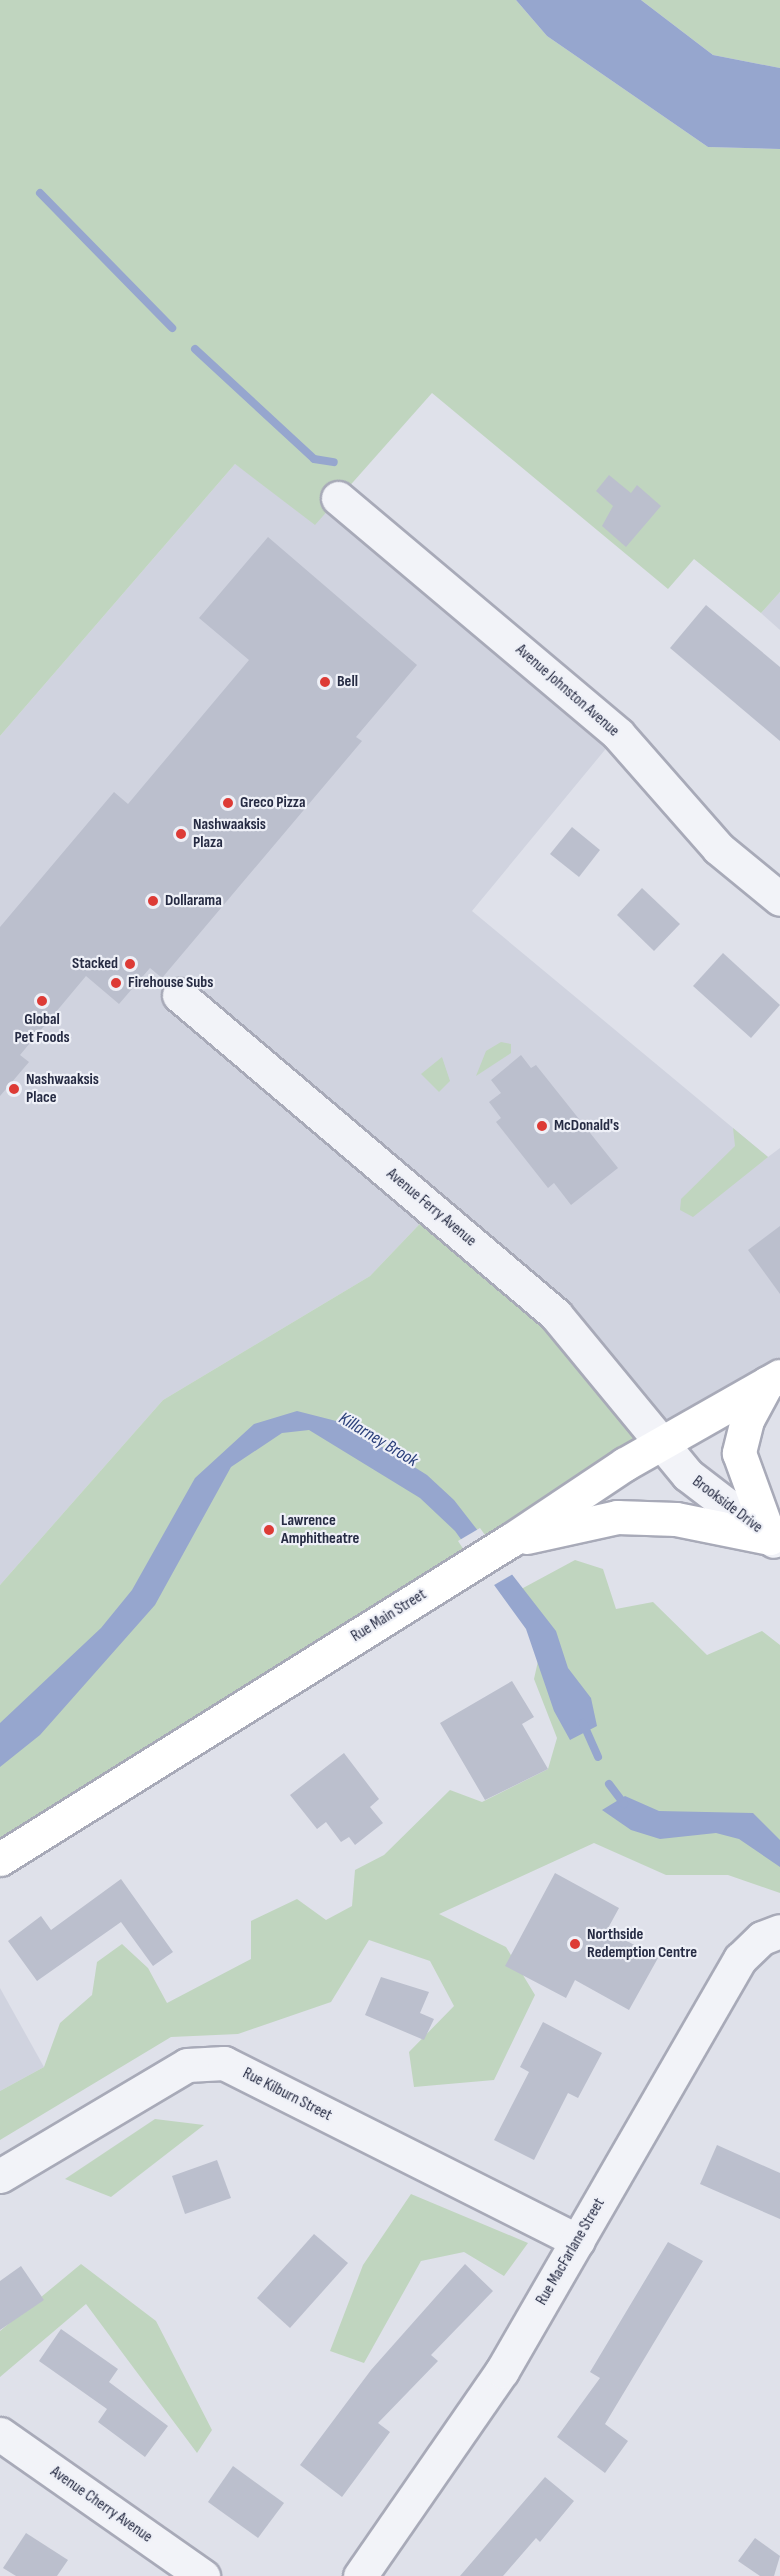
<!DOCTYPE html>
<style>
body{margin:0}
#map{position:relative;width:780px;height:2576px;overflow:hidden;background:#dfe1ea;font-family:"Sofia Sans Condensed",sans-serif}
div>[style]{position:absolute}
.built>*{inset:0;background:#d0d3df}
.green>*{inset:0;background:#c0d5bf}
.water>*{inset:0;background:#96a6ce}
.pier>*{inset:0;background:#dfe1ea}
.stream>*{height:8px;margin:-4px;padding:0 4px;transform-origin:4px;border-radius:4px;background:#96a6ce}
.building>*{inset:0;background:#bbbfcd}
.roads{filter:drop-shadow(2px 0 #a8aab8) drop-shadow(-2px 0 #a8aab8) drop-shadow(0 2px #a8aab8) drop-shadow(0 -2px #a8aab8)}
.minor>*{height:33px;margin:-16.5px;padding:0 16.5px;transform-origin:16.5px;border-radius:16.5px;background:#f2f3f8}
.major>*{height:33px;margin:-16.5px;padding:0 16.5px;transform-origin:16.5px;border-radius:16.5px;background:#fff}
.dots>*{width:16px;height:16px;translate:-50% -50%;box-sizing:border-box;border:3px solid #eef0f7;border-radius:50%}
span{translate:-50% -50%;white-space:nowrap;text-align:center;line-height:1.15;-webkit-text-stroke:4.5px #eef0f7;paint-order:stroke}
.poi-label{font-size:16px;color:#262b43;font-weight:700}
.left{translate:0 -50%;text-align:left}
.right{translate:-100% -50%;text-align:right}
.street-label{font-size:16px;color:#262b43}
.water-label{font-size:18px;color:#2b407b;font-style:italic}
</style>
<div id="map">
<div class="built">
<div style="clip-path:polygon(235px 464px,263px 483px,338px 498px,618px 734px,472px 911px,768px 1157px,780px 1148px,780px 1376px,662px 1443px,433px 1210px,370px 1276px,163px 1400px,0 1585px,0 736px)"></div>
<div style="clip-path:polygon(780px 592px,780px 630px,761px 613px)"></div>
<div style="clip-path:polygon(0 1988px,44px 2067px,0 2091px)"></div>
</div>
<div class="green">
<div style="clip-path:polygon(0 0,516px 0,547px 36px,708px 147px,780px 149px,780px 592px,761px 613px,694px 559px,668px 589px,432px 393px,315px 525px,235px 464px,0 736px)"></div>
<div style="clip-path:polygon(641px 0,780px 0,780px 68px,713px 55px)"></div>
<div style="clip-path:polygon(501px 1042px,511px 1044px,511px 1053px,476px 1076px,486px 1051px)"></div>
<div style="clip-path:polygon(442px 1057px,450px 1081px,439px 1092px,421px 1074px)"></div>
<div style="clip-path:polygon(733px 1128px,768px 1157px,693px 1217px,680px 1210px,681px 1199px,735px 1146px)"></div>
<div style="clip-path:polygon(433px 1210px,662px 1443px,0 1859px,0 1585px,163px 1400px,370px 1276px)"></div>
<div style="clip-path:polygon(575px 1560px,603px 1569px,616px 1609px,653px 1602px,707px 1655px,762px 1631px,780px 1645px,780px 1893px,728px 1875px,666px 1875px,594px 1843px,439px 1914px,506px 1947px,535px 1995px,494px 2080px,414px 2087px,409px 2052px,454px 2006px,430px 1961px,369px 1940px,331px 2002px,238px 2034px,171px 2037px,0 2140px,0 2091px,44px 2067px,60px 2023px,92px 1995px,97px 1962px,122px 1944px,148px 1968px,167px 2003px,251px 1959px,251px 1921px,297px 1899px,326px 1920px,352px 1906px,355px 1870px,384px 1855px,450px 1790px,482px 1802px,548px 1769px,557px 1738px,534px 1679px,544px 1634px,512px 1594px)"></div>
<div style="clip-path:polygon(155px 2119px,204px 2125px,111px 2197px,65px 2179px)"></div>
<div style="clip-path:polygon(411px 2194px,528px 2243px,504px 2276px,464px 2252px,421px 2261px,364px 2363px,330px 2351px,363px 2265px)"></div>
<div style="clip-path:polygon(81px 2264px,156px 2321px,212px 2430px,197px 2453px,86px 2304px,0 2377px,0 2331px)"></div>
</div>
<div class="water">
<div style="clip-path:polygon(516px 0,641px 0,713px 55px,780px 68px,780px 149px,708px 147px,547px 36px)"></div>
<div style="clip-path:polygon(297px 1411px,344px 1423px,427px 1475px,454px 1500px,556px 1631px,568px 1668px,591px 1698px,597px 1726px,570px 1740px,554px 1711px,526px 1629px,455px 1531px,420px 1498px,309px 1430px,282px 1433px,231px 1467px,155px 1605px,40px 1735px,0 1767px,0 1723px,101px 1628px,132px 1590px,195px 1478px,254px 1424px)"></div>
<div style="clip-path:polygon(625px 1796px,659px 1811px,753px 1813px,780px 1840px,780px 1867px,739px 1839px,716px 1833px,660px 1839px,631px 1830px,602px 1810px)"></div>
</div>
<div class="pier">
<div style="clip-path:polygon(480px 1528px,513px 1574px,489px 1588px,458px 1541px)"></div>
</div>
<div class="stream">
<div style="left:40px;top:193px;width:189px;rotate:45.6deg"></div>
<div style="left:195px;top:349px;width:162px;rotate:42.7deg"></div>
<div style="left:314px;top:459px;width:20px;rotate:9deg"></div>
<div style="left:583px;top:1723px;width:37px;rotate:66deg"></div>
<div style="left:609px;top:1784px;width:25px;rotate:53deg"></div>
</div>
<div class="building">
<div style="clip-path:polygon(609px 475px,631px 493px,637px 485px,661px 506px,626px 547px,602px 526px,613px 506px,596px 491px)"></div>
<div style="clip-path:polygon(268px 537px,417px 665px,356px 737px,362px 741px,162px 978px,150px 968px,119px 1004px,86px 976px,20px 1055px,29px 1062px,0 1096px,0 927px,114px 792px,128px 804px,249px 660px,199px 618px)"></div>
<div style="clip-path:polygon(706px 605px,780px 667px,780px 741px,670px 648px)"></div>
<div style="clip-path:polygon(572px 827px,600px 850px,579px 877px,550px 854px)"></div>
<div style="clip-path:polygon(642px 888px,680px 924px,654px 951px,617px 915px)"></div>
<div style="clip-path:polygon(723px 953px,780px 1005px,751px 1038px,693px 986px)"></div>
<div style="clip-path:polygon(521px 1055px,531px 1068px,536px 1065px,618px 1168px,571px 1205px,554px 1183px,548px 1188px,496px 1122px,501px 1118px,489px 1102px,501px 1093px,491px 1080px)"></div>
<div style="clip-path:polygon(780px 1226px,780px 1294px,748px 1250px)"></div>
<div style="clip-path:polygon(512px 1681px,534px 1717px,522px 1724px,548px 1769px,485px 1800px,440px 1723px)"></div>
<div style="clip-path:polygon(344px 1753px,379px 1799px,370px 1807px,383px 1823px,355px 1845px,349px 1837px,341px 1842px,326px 1822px,317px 1829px,290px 1795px)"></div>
<div style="clip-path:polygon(555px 1873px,619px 1908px,607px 1930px,658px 1958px,629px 2010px,575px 1980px,566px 1998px,505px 1966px)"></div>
<div style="clip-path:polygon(121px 1879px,173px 1952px,153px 1966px,121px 1922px,37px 1981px,8px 1941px,41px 1916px,51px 1930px)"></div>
<div style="clip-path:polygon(381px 1977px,429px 1992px,420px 2013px,434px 2019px,424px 2040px,365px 2015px)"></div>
<div style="clip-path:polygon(543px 2022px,602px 2053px,578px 2098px,568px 2093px,534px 2160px,494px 2140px,529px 2072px,520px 2067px)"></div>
<div style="clip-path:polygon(717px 2145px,780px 2173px,780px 2219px,700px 2184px)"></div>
<div style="clip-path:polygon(217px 2160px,231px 2198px,185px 2214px,172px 2176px)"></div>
<div style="clip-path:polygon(314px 2234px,348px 2263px,290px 2328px,257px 2298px)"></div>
<div style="clip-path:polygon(668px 2242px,703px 2261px,605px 2424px,628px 2441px,605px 2473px,557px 2437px,600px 2378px,590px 2372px)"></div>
<div style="clip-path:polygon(465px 2264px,493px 2291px,431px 2355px,438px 2361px,378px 2423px,390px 2432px,342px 2497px,300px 2465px,371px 2370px)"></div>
<div style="clip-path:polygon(21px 2266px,44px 2300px,0 2330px,0 2281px)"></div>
<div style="clip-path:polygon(61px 2329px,118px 2369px,109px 2382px,168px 2426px,145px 2457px,98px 2422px,107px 2409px,39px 2361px)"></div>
<div style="clip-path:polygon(233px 2466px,284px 2503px,258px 2538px,208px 2502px)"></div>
<div style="clip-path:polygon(545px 2477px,574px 2501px,540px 2542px,536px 2538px,503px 2576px,460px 2576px)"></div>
<div style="clip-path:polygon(26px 2533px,68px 2560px,57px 2576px,16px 2576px,3px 2568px)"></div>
<div style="clip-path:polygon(755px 2538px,780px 2556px,774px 2576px,760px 2576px,738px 2561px)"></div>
</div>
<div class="roads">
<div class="minor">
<div style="left:338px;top:498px;width:366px;rotate:40.1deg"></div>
<div style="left:618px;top:734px;width:152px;rotate:48.7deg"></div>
<div style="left:718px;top:848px;width:80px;rotate:39.4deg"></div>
<div style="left:179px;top:995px;width:494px;rotate:40.3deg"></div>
<div style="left:556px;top:1315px;width:207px;rotate:50.5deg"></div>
<div style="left:688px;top:1475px;width:108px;rotate:37.5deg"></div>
<div style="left:0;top:2176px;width:217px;rotate:-30.7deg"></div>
<div style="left:187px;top:2065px;width:37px;rotate:-3deg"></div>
<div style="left:224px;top:2063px;width:396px;rotate:26.7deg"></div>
<div style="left:0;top:2434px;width:248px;rotate:35deg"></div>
<div style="left:360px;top:2576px;width:249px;rotate:-55.3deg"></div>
<div style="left:502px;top:2371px;width:476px;rotate:-60deg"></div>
<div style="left:740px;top:1959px;width:30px;rotate:-44deg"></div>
<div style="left:762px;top:1938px;width:19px;rotate:-21deg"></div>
</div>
<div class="major">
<div style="left:767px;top:1383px;width:42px;rotate:118.4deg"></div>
<div style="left:747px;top:1420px;width:34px;rotate:104deg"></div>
<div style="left:739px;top:1453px;width:90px;rotate:70deg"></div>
<div style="left:527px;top:1537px;width:92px;rotate:-12.5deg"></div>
<div style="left:617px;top:1517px;width:59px;rotate:1.9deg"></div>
<div style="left:676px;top:1519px;width:96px;rotate:11.4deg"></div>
<div style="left:0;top:1859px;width:602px;rotate:-31.98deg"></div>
<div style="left:511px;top:1540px;width:137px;rotate:-33.7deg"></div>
<div style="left:625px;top:1464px;width:178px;rotate:-29.6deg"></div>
</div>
</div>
<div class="dots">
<div style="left:325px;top:682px;background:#dd3b36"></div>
<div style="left:228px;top:803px;background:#dd3b36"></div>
<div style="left:181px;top:834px;background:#dd3b36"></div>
<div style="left:153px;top:901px;background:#dd3b36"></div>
<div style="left:130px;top:964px;background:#dd3b36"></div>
<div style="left:116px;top:983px;background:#dd3b36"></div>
<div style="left:42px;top:1001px;background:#dd3b36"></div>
<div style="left:14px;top:1089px;background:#dd3b36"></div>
<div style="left:542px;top:1126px;background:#dd3b36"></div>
<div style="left:269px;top:1530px;background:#dd3b36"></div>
<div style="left:575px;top:1944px;background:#dd3b36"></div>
</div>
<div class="poi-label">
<span class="left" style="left:337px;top:682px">Bell</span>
<span class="left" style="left:240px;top:803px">Greco Pizza</span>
<span class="left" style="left:193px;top:834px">Nashwaaksis<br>Plaza</span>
<span class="left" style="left:165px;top:901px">Dollarama</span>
<span class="right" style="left:118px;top:964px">Stacked</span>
<span class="left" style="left:128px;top:983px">Firehouse Subs</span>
<span style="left:42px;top:1029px">Global<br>Pet Foods</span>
<span class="left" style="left:26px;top:1089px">Nashwaaksis<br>Place</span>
<span class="left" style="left:554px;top:1126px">McDonald's</span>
<span class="left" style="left:281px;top:1530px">Lawrence<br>Amphitheatre</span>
<span class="left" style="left:587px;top:1944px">Northside<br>Redemption Centre</span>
</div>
<div class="street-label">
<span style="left:567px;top:691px;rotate:41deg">Avenue Johnston Avenue</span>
<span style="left:431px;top:1208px;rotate:40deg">Avenue Ferry Avenue</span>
<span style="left:727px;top:1505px;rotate:37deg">Brookside Drive</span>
<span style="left:389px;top:1616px;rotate:-32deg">Rue Main Street</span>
<span style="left:287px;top:2095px;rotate:27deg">Rue Kilburn Street</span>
<span style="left:571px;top:2252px;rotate:-60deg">Rue MacFarlane Street</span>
<span style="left:101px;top:2505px;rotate:35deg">Avenue Cherry Avenue</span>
</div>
<div class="water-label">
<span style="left:378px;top:1440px;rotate:31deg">Killarney Brook</span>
</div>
</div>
